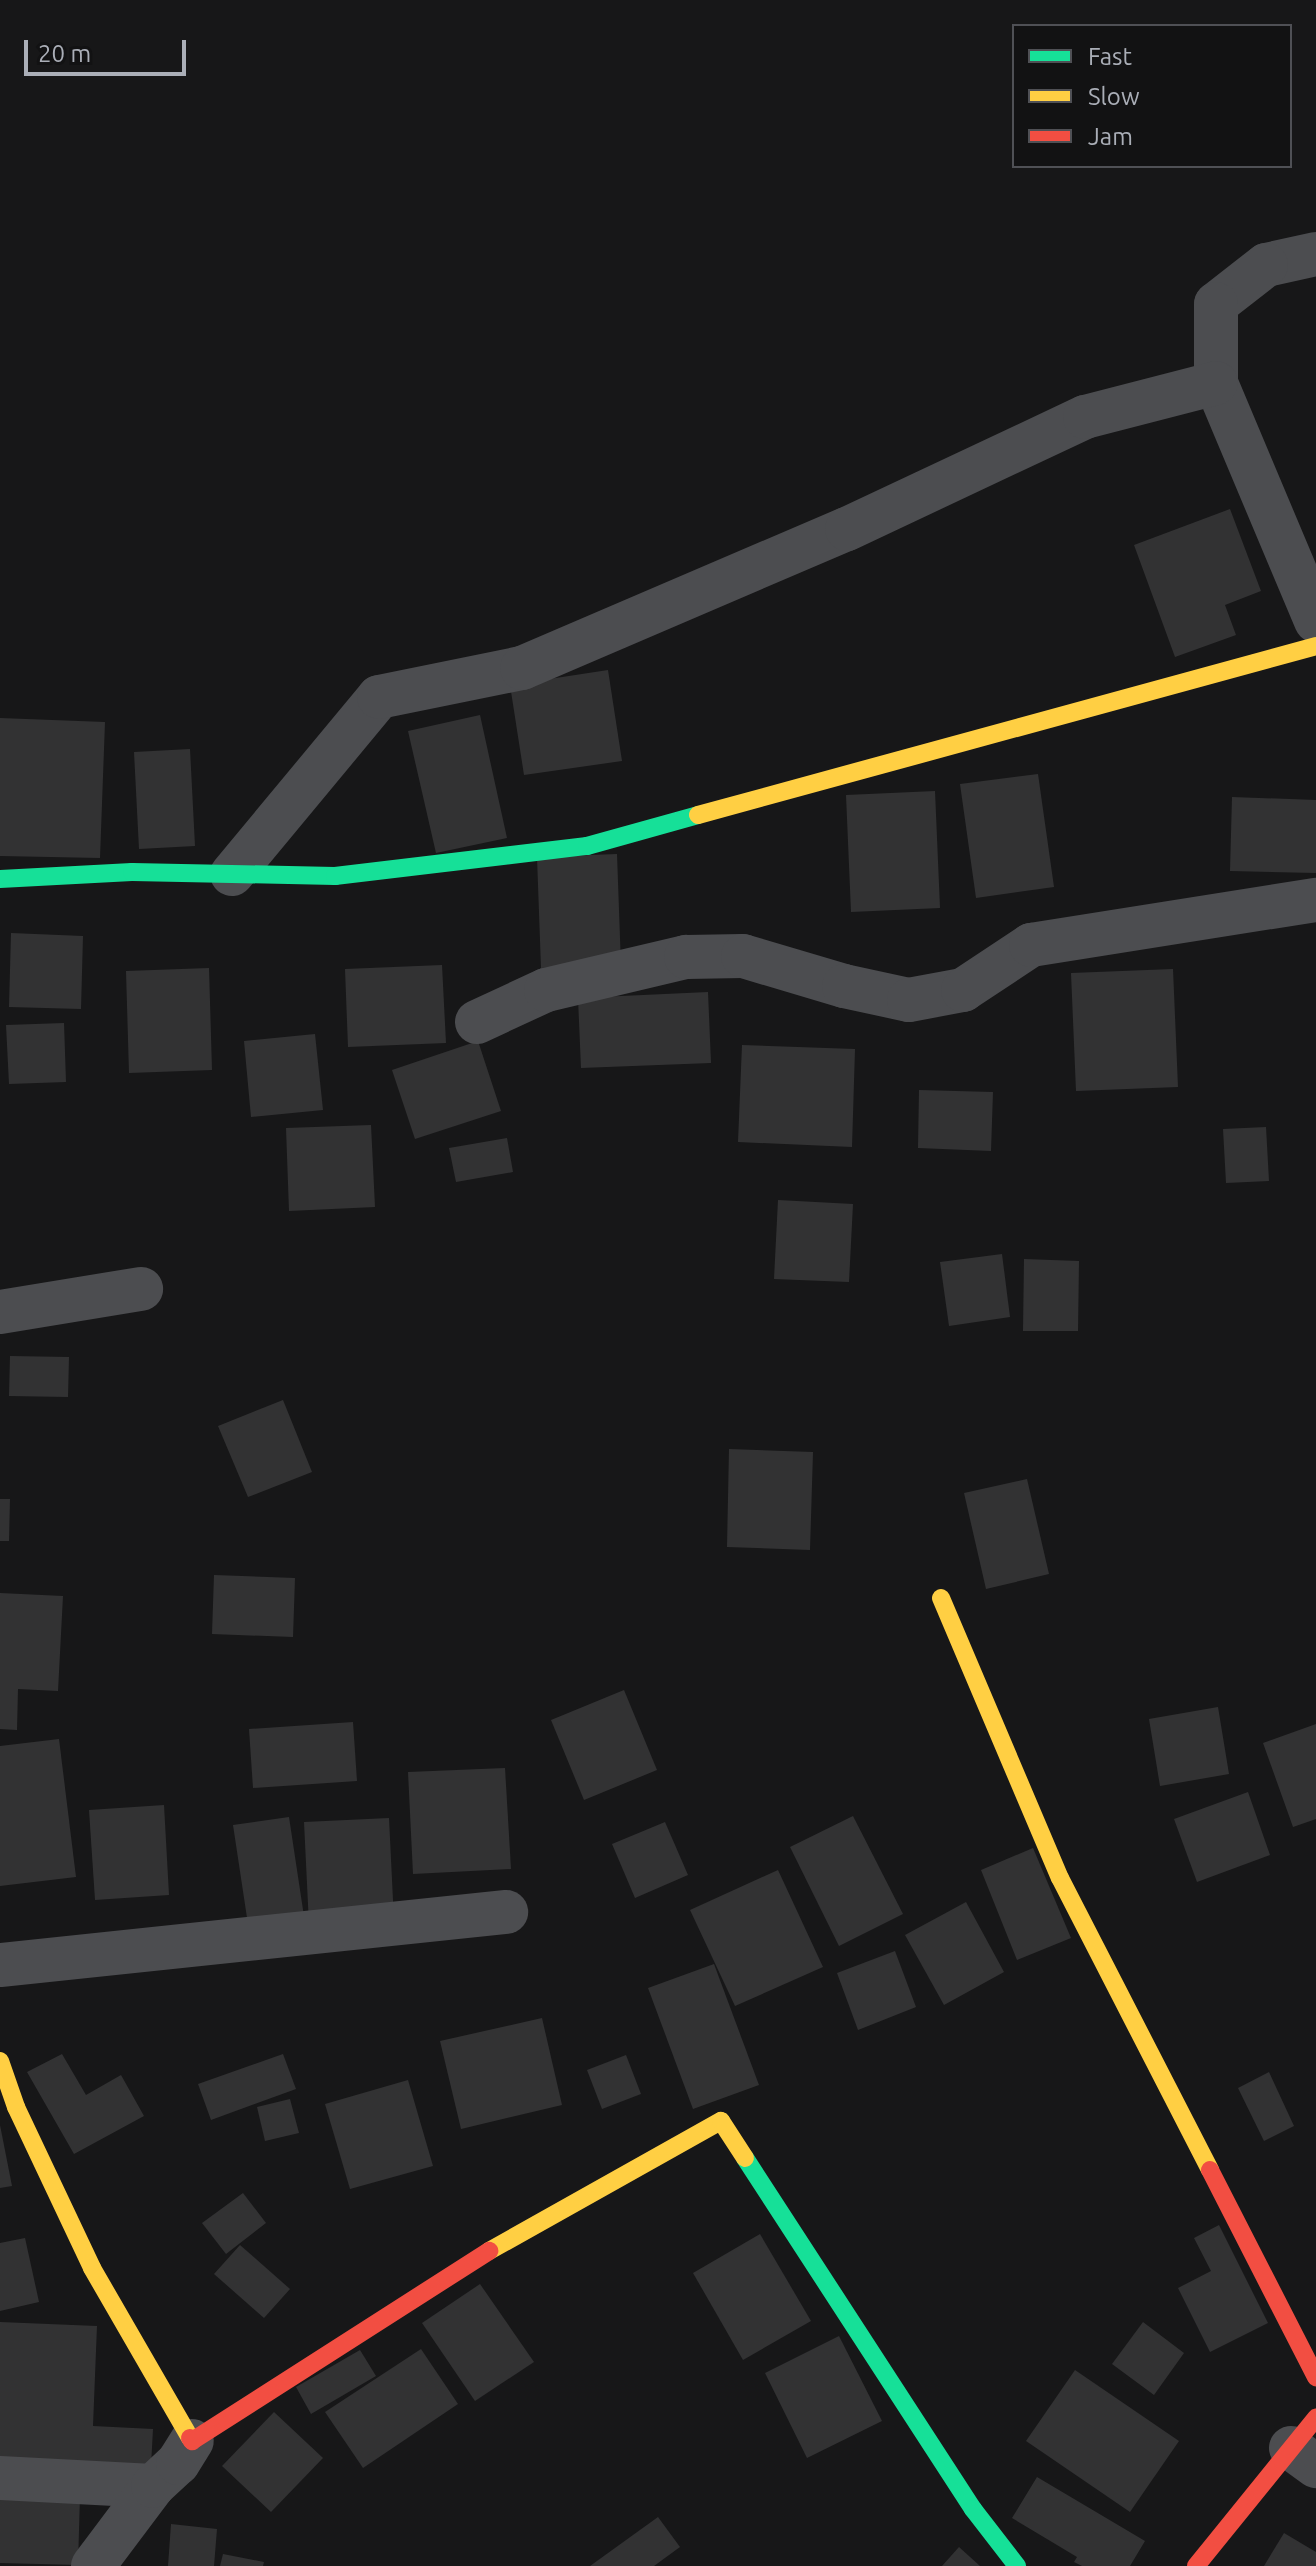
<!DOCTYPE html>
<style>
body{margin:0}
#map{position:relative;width:1316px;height:2566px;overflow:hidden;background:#171718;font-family:Ubuntu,sans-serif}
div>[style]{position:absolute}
.building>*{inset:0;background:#323233}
.street>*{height:44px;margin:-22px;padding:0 22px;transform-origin:22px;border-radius:22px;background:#4c4d50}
.fast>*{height:18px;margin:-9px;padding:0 9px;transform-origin:9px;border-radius:9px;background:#16e098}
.slow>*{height:18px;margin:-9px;padding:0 9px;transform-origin:9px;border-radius:9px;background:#ffcf43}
.jam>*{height:18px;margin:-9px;padding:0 9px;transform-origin:9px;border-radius:9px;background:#f24e42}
span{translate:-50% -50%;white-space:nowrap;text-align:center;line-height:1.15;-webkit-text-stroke:7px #121213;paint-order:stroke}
.legend{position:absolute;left:1012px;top:24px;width:280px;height:144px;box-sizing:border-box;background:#121213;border:2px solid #4f5055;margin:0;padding:10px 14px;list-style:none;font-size:24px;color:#aaaeb7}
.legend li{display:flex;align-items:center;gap:16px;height:40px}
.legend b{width:40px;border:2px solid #4f5055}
.scale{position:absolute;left:24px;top:40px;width:162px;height:36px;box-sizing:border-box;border:4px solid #aaaeb7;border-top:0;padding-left:10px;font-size:24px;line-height:28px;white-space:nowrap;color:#aaaeb7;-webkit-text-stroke:6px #121213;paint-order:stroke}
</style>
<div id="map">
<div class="building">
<div style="clip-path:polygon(1230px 509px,1261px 591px,1225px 605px,1236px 635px,1175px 657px,1134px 545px)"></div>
<div style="clip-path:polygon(608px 670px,622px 761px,524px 775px,510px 685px)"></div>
<div style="clip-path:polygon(480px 715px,507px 838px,436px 853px,408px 731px)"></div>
<div style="clip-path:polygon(0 718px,105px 722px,100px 858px,0 856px)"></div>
<div style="clip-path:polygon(190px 749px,195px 846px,139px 849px,134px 752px)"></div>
<div style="clip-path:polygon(1038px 774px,1054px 887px,976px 898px,960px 784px)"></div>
<div style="clip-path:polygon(935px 791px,940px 908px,851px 912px,846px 795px)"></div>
<div style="clip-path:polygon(1232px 797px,1316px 800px,1316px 873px,1230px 871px)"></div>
<div style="clip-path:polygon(617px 854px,621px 966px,541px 968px,537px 857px)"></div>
<div style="clip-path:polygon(11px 933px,83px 936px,81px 1009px,9px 1007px)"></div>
<div style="clip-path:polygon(442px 965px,446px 1043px,348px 1047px,345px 969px)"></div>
<div style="clip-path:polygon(209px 968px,212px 1070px,129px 1073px,126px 971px)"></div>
<div style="clip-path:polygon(1173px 969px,1178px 1087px,1076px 1091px,1071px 973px)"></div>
<div style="clip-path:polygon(708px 992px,711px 1063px,581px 1068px,578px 998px)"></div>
<div style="clip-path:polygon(64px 1023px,66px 1082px,9px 1084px,6px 1025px)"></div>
<div style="clip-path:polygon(315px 1034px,323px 1110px,251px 1117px,244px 1041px)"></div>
<div style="clip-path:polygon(478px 1041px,501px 1111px,415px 1139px,392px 1070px)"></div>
<div style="clip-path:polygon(742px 1045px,855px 1049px,852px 1147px,738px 1142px)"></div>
<div style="clip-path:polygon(919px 1090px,993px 1092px,991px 1151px,918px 1148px)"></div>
<div style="clip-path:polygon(371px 1125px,375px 1207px,289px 1211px,286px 1128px)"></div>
<div style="clip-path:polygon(1266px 1127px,1269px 1181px,1226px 1183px,1223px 1129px)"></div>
<div style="clip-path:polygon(507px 1138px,513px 1172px,456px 1182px,449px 1148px)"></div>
<div style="clip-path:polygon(778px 1200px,853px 1204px,849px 1282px,774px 1279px)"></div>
<div style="clip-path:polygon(1002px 1254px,1010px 1317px,949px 1326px,940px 1262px)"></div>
<div style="clip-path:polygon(1024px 1259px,1079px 1261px,1078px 1331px,1023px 1331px)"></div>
<div style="clip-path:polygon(10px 1356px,69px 1357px,68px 1397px,9px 1396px)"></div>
<div style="clip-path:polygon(283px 1400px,312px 1472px,248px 1497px,218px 1426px)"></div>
<div style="clip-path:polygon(729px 1449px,813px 1452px,810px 1550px,727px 1547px)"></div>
<div style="clip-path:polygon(1027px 1479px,1049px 1574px,986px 1589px,964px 1493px)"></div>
<div style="clip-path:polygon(0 1499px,10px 1499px,9px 1541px,0 1541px)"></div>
<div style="clip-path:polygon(214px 1575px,295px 1578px,293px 1637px,212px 1634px)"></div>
<div style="clip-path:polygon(0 1593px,63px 1596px,58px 1691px,18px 1689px,17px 1730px,0 1729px)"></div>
<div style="clip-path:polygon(624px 1690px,657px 1770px,584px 1800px,551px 1720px)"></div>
<div style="clip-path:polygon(1218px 1707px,1229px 1774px,1160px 1786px,1149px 1719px)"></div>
<div style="clip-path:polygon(353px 1722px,357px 1781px,253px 1788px,249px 1729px)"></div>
<div style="clip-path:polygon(1316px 1724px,1316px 1819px,1293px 1827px,1263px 1743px)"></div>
<div style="clip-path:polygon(59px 1739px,76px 1877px,0 1886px,0 1746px)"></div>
<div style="clip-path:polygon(505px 1768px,511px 1869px,413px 1874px,408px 1772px)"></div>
<div style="clip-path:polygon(1248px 1792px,1270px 1855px,1197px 1882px,1174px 1819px)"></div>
<div style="clip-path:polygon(164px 1805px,169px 1895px,95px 1900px,89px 1810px)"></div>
<div style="clip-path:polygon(853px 1816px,903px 1914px,839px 1946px,790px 1847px)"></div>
<div style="clip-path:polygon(289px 1817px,305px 1923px,249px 1931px,233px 1825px)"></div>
<div style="clip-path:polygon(389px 1818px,394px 1921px,309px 1925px,304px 1822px)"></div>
<div style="clip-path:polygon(665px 1822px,688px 1875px,635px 1898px,612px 1844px)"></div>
<div style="clip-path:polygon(1033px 1848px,1071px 1938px,1017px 1960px,981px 1870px)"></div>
<div style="clip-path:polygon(778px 1870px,823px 1967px,735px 2006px,690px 1910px)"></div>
<div style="clip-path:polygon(966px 1902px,1004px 1972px,944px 2005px,905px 1935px)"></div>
<div style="clip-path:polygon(895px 1951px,916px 2007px,858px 2030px,837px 1973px)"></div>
<div style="clip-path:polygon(714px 1964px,759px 2085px,693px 2109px,648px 1988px)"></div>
<div style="clip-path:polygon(542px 2018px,562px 2105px,461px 2129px,440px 2041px)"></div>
<div style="clip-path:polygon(62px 2054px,86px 2095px,121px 2075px,144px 2116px,74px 2154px,27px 2072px)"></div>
<div style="clip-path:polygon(283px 2054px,296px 2089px,211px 2120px,198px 2084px)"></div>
<div style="clip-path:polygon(626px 2055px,641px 2094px,602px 2109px,587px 2070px)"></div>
<div style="clip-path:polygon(1269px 2072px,1294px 2126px,1264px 2141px,1238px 2088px)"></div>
<div style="clip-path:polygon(408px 2080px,433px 2166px,350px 2189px,325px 2104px)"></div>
<div style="clip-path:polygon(290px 2099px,299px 2133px,265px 2141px,257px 2107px)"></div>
<div style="clip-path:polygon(0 2125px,12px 2186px,0 2188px)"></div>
<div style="clip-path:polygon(243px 2193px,266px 2223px,226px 2254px,202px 2223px)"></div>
<div style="clip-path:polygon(1219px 2225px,1268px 2323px,1210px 2352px,1178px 2288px,1211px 2271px,1194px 2238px)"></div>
<div style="clip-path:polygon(760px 2234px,811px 2321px,743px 2360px,693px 2273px)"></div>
<div style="clip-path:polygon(25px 2238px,39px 2302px,0 2311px,0 2243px)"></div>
<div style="clip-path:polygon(240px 2245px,290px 2289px,264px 2318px,214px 2274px)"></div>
<div style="clip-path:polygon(480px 2284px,534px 2362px,475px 2401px,422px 2323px)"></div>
<div style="clip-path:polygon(0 2322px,97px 2326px,93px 2426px,153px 2429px,151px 2466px,0 2460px)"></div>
<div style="clip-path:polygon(1143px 2322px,1184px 2353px,1154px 2395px,1112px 2364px)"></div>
<div style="clip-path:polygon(839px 2336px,882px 2421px,807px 2458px,765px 2373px)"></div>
<div style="clip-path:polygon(421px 2349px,458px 2404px,363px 2468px,325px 2412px)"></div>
<div style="clip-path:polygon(360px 2350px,376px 2376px,311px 2414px,296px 2387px)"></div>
<div style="clip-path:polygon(1075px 2370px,1179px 2441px,1130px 2512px,1026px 2441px)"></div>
<div style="clip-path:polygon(274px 2412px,323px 2458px,271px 2512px,222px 2466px)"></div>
<div style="clip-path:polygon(1037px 2477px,1145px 2541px,1130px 2566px,1082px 2566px,1074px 2562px,1077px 2557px,1012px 2518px)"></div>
<div style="clip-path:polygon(0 2493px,80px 2495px,78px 2565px,0 2563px)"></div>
<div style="clip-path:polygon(658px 2517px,680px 2547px,654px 2566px,590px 2566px)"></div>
<div style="clip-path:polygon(171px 2524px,217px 2529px,214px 2566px,168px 2566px)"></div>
<div style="clip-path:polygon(1284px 2533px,1316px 2552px,1316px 2566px,1264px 2566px)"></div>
<div style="clip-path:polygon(959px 2547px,980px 2566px,942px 2566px)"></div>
<div style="clip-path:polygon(223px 2554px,264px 2562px,263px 2566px,220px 2566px)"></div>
</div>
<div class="street">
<div style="left:1316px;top:254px;width:51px;rotate:167.6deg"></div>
<div style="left:1266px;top:265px;width:63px;rotate:142deg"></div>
<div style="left:1216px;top:304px;width:79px;rotate:90deg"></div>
<div style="left:1216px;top:383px;width:258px;rotate:67.2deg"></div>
<div style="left:232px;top:874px;width:230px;rotate:-50.3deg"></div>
<div style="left:379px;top:697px;width:146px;rotate:-11.5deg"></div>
<div style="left:522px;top:668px;width:353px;rotate:-23.2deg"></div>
<div style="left:847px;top:529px;width:263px;rotate:-25.2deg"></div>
<div style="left:1085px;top:417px;width:135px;rotate:-14.5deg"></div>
<div style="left:477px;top:1022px;width:76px;rotate:-24.9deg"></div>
<div style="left:546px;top:990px;width:144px;rotate:-13.3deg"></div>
<div style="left:686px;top:957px;width:57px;rotate:-1deg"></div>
<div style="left:743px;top:956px;width:105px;rotate:16.5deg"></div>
<div style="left:844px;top:986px;width:66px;rotate:12.2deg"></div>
<div style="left:909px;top:1000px;width:55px;rotate:-10.5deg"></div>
<div style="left:963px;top:990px;width:82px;rotate:-33.5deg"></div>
<div style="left:1031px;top:945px;width:289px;rotate:-9deg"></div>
<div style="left:0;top:1312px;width:143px;rotate:-9.3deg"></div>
<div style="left:0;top:1965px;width:509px;rotate:-5.98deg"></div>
<div style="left:1291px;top:2448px;width:31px;rotate:36deg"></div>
<div style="left:0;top:2478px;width:153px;rotate:3deg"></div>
<div style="left:93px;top:2566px;width:100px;rotate:-53.1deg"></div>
<div style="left:153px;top:2486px;width:34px;rotate:-43deg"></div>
<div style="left:178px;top:2463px;width:26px;rotate:-58deg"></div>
</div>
<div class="fast">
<div style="left:0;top:879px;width:132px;rotate:-3deg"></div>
<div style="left:132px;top:872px;width:203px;rotate:1.1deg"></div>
<div style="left:335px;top:876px;width:254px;rotate:-6.8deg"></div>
<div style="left:587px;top:846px;width:115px;rotate:-15.6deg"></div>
<div style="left:745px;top:2158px;width:419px;rotate:57deg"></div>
<div style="left:973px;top:2509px;width:72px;rotate:52.3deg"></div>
</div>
<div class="slow">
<div style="left:698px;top:815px;width:641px;rotate:-15.29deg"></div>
<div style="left:941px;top:1598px;width:304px;rotate:67deg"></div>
<div style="left:1060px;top:1878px;width:328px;rotate:62.8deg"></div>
<div style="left:0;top:2061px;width:49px;rotate:70.8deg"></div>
<div style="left:16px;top:2107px;width:178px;rotate:64.7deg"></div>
<div style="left:92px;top:2268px;width:196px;rotate:60deg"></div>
<div style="left:489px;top:2251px;width:266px;rotate:-29.3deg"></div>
<div style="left:721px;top:2121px;width:44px;rotate:57deg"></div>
</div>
<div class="jam">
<div style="left:1210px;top:2170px;width:233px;rotate:62.9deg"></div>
<div style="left:190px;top:2438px;width:4px;rotate:56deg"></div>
<div style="left:192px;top:2441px;width:353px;rotate:-32.6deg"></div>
<div style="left:1196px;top:2566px;width:191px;rotate:-51deg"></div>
</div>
<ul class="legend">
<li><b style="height:10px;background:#16e098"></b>Fast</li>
<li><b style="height:10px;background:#ffcf43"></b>Slow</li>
<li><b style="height:10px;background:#f24e42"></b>Jam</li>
</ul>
<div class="scale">20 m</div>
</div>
